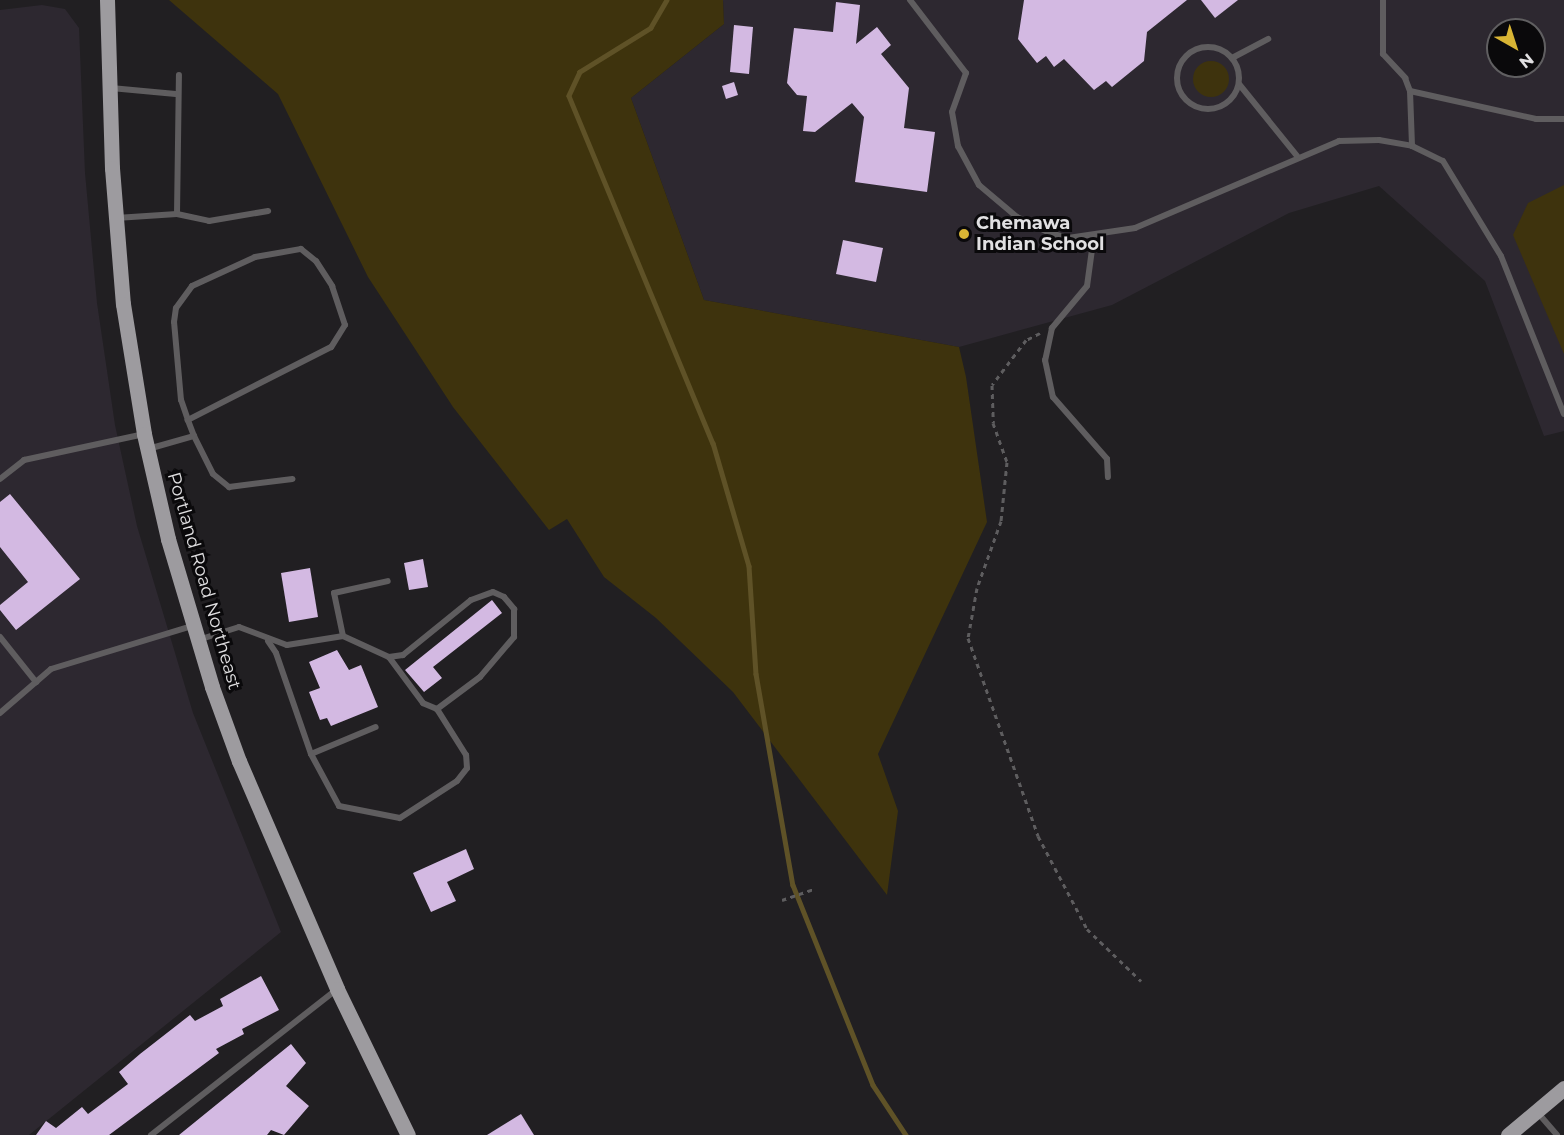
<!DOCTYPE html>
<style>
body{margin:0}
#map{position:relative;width:1564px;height:1135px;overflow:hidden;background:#211f22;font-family:Montserrat,sans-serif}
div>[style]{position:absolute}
.built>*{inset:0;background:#2d2830}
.green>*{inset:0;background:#3e330d}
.round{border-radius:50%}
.stream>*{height:4.5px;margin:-2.25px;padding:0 2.25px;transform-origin:2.25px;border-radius:2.25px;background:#5f5227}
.building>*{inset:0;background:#d3b9e2}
.path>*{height:3px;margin-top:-1.5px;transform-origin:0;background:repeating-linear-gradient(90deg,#5e5d5f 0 4.5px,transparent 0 9px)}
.service>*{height:6px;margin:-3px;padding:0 3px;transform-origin:3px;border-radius:3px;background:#5f5d5f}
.service>.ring{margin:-3px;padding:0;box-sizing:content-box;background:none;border:6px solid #5f5d5f;border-radius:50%}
.primary>*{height:15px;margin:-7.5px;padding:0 7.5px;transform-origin:7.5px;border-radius:7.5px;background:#9d9b9f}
.dots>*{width:16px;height:16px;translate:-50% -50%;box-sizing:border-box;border:3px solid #0a090b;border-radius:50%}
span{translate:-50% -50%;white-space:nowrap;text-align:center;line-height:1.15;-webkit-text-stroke:6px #0a090b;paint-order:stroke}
.poi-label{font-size:18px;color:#e1e0e2;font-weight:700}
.left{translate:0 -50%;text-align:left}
.street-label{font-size:18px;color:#e1e0e2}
.north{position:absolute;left:1486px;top:18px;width:60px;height:60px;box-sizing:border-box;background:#0a090b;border:2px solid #605f61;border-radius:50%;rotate:141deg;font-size:16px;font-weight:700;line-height:24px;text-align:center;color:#e1e0e2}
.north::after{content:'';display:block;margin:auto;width:21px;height:27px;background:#d8b434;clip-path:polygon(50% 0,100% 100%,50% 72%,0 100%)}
</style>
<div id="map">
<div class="built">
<div style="clip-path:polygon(evenodd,723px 0,1564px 0,1564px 431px,1544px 436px,1485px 281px,1379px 186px,1289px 213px,1112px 305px,959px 347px,704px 300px,631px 98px,724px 24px,723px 0,1498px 30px,1534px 30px,1534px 66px,1498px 66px,1498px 30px)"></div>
<div style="clip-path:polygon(42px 5px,65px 9px,79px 28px,85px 173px,97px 303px,115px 425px,137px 526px,193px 713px,281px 932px,29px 1135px,0 1135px,0 10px)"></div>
</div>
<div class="green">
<div style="clip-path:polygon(169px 0,723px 0,724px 24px,631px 98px,704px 300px,959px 347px,966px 377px,987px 522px,878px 754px,898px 811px,887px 895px,733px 692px,656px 618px,604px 577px,567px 519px,549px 530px,453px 407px,368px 277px,278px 94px)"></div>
<div class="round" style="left:1193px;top:61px;width:36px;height:36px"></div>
<div style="clip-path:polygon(1564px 185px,1564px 354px,1513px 235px,1528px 203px)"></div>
</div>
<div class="stream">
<div style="left:667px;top:0;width:32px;rotate:120deg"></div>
<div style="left:651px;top:28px;width:84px;rotate:148.2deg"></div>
<div style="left:580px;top:72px;width:26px;rotate:115deg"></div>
<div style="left:569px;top:96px;width:376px;rotate:67.5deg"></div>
<div style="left:713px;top:443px;width:128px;rotate:73.7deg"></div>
<div style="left:749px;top:566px;width:108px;rotate:86.3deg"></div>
<div style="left:756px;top:674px;width:214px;rotate:80.1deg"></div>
<div style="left:793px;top:885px;width:215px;rotate:68.2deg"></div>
<div style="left:873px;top:1085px;width:60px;rotate:56.6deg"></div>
</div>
<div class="building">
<div style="clip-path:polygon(1024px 0,1187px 0,1147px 32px,1144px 61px,1112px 87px,1106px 81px,1094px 90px,1064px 59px,1054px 67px,1046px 56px,1037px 63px,1018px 39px)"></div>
<div style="clip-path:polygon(1201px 0,1238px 0,1215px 18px)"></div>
<div style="clip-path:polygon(836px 2px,860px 5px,856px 44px,877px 27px,891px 45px,881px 54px,909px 88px,904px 128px,935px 132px,927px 192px,855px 182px,864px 117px,852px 103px,815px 132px,803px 131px,807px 96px,797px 95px,787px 83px,794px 28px,833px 32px)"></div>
<div style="clip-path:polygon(734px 25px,753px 27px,749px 74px,730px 72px)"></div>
<div style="clip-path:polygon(734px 82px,738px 95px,726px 99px,722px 86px)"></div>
<div style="clip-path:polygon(843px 240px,883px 248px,876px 282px,836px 274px)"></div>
<div style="clip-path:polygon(10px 494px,80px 579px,16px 630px,0 610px,0 605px,28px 582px,0 547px,0 502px)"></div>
<div style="clip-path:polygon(423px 559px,428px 587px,409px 590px,404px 563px)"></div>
<div style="clip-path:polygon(310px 568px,318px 617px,289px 622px,281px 573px)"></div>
<div style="clip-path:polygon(492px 600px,502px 613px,433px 667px,442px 678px,424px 692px,405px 670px)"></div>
<div style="clip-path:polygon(337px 650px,349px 670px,361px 665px,378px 707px,331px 726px,327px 718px,320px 720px,309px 692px,320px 688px,309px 662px)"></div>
<div style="clip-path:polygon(466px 849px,474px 869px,447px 882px,456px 901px,431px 912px,413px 873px)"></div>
<div style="clip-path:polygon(261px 976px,279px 1010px,242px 1029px,244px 1034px,216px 1049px,219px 1053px,109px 1135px,36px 1135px,46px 1121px,56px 1128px,82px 1107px,88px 1114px,128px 1084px,119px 1072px,140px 1054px,190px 1015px,195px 1021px,223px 1006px,220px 999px)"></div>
<div style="clip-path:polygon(291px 1044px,306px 1063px,286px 1086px,309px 1106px,284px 1135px,271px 1130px,267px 1135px,179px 1135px)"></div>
<div style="clip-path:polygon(521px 1114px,534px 1135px,487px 1135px)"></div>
</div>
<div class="path">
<div style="left:1040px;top:333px;width:16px;rotate:153deg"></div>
<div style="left:1026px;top:340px;width:56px;rotate:127.1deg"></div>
<div style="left:992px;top:385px;width:38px;rotate:88deg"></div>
<div style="left:993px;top:423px;width:41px;rotate:70.3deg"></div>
<div style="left:1007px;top:462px;width:59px;rotate:95.8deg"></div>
<div style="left:1001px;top:521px;width:71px;rotate:109.7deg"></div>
<div style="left:977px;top:588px;width:51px;rotate:100.2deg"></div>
<div style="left:968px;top:638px;width:210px;rotate:70.5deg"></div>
<div style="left:1038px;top:836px;width:105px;rotate:62.2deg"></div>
<div style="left:1087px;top:929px;width:75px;rotate:43.9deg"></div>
<div style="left:782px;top:900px;width:34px;rotate:-19deg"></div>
</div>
<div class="service">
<div style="left:910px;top:0;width:92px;rotate:52.5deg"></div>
<div style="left:966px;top:73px;width:41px;rotate:109.7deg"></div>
<div style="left:952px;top:112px;width:35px;rotate:80deg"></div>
<div style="left:958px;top:146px;width:44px;rotate:61.7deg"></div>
<div style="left:979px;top:185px;width:50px;rotate:40.1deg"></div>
<div style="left:1017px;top:217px;width:37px;rotate:26deg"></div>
<div style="left:1050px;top:233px;width:19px;rotate:16deg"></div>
<div style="left:1068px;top:238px;width:68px;rotate:-8.5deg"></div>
<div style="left:1135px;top:228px;width:222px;rotate:-23.1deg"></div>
<div style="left:1339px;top:141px;width:40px;rotate:-1.4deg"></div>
<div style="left:1379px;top:140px;width:34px;rotate:10deg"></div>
<div style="left:1412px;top:146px;width:34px;rotate:26deg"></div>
<div style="left:1443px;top:161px;width:111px;rotate:58.6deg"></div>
<div style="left:1501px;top:256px;width:170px;rotate:68.3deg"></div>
<div style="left:1383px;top:0;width:54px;rotate:90deg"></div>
<div style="left:1383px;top:54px;width:33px;rotate:47deg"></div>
<div style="left:1405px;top:78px;width:14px;rotate:69deg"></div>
<div style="left:1410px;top:91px;width:55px;rotate:87.9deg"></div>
<div class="ring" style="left:1177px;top:47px;width:56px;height:56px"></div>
<div style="left:1232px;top:58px;width:41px;rotate:-27.8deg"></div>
<div style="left:1239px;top:84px;width:92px;rotate:51.1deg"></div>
<div style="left:111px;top:88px;width:65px;rotate:5.3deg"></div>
<div style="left:1410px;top:91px;width:129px;rotate:12.5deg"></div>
<div style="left:1536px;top:119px;width:28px"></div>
<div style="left:177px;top:214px;width:139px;rotate:-89.2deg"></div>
<div style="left:116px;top:218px;width:61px;rotate:-3.8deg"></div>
<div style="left:177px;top:214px;width:33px;rotate:12deg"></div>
<div style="left:209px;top:221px;width:60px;rotate:-9.6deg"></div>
<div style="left:1094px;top:235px;width:51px;rotate:97.8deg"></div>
<div style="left:1087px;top:286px;width:55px;rotate:129.8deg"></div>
<div style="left:1052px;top:328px;width:33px;rotate:102deg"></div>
<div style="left:1045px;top:360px;width:38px;rotate:78deg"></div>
<div style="left:1053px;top:397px;width:82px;rotate:48.9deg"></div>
<div style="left:1107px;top:459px;width:18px;rotate:87deg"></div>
<div style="left:194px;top:436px;width:42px;rotate:63.4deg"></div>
<div style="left:213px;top:474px;width:21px;rotate:39deg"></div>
<div style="left:229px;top:487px;width:64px;rotate:-7.2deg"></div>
<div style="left:148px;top:449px;width:48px;rotate:-15.8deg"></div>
<div style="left:194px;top:436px;width:17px;rotate:-111deg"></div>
<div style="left:188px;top:420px;width:21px;rotate:-109deg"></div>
<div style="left:181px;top:400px;width:78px;rotate:-95.1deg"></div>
<div style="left:174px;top:322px;width:14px;rotate:-82deg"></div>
<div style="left:176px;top:308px;width:27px;rotate:-54deg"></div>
<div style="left:192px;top:286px;width:69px;rotate:-24.7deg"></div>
<div style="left:255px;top:257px;width:47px;rotate:-9.9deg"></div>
<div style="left:301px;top:249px;width:19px;rotate:39deg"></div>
<div style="left:316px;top:261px;width:30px;rotate:57deg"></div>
<div style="left:332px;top:286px;width:41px;rotate:71.6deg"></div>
<div style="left:345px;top:325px;width:26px;rotate:122deg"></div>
<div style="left:331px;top:347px;width:161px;rotate:153deg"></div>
<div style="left:0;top:479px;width:31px;rotate:-38deg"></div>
<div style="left:24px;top:460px;width:123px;rotate:-12.2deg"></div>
<div style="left:343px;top:636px;width:51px;rotate:24.5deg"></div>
<div style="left:389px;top:657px;width:14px;rotate:-8deg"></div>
<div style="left:403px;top:655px;width:87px;rotate:-39deg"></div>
<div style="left:471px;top:600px;width:23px;rotate:-20deg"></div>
<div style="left:493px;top:592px;width:12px;rotate:24deg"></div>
<div style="left:504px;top:597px;width:16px;rotate:50deg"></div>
<div style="left:514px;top:609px;width:28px;rotate:90deg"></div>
<div style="left:514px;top:637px;width:52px;rotate:130.4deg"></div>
<div style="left:480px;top:677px;width:54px;rotate:143.3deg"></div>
<div style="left:0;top:637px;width:58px;rotate:51.3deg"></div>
<div style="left:198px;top:640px;width:43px;rotate:-17.6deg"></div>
<div style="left:239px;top:627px;width:51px;rotate:20.6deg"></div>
<div style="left:287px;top:645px;width:57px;rotate:-9.1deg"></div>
<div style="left:343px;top:636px;width:44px;rotate:-101.8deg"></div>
<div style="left:334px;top:593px;width:55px;rotate:-12.5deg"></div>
<div style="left:268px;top:641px;width:14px;rotate:56deg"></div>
<div style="left:276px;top:653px;width:107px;rotate:70.9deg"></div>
<div style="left:311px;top:754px;width:70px;rotate:-22.6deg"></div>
<div style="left:0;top:713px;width:67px;rotate:-40.8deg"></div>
<div style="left:51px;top:669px;width:147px;rotate:-17deg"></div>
<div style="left:311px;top:754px;width:59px;rotate:61.7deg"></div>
<div style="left:339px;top:806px;width:62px;rotate:11.1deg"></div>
<div style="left:400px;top:818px;width:68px;rotate:-33deg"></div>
<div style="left:457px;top:781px;width:16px;rotate:-52deg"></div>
<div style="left:467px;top:768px;width:13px;rotate:-94deg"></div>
<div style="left:466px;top:755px;width:54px;rotate:-122.2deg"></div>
<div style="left:437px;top:709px;width:15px;rotate:-157deg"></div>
<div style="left:423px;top:703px;width:57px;rotate:-126.5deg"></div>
<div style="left:1538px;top:1113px;width:29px;rotate:49deg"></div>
<div style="left:151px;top:1135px;width:236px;rotate:-38.1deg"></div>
</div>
<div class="primary">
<div style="left:107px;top:0;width:168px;rotate:88.3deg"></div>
<div style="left:112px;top:168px;width:136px;rotate:85.4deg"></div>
<div style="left:123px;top:304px;width:132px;rotate:80.8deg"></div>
<div style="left:144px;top:434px;width:108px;rotate:77.1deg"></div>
<div style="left:168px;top:539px;width:154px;rotate:73.4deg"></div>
<div style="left:212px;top:687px;width:79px;rotate:70deg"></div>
<div style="left:239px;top:761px;width:248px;rotate:66.7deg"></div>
<div style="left:337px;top:989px;width:162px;rotate:64.1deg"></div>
<div style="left:1508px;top:1135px;width:73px;rotate:-40deg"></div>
</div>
<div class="dots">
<div style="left:964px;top:234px;background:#d8b434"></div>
</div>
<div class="poi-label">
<span class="left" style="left:976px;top:234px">Chemawa<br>Indian School</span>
</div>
<div class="street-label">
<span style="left:204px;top:581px;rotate:74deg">Portland Road Northeast</span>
</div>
<div class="north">N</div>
</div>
